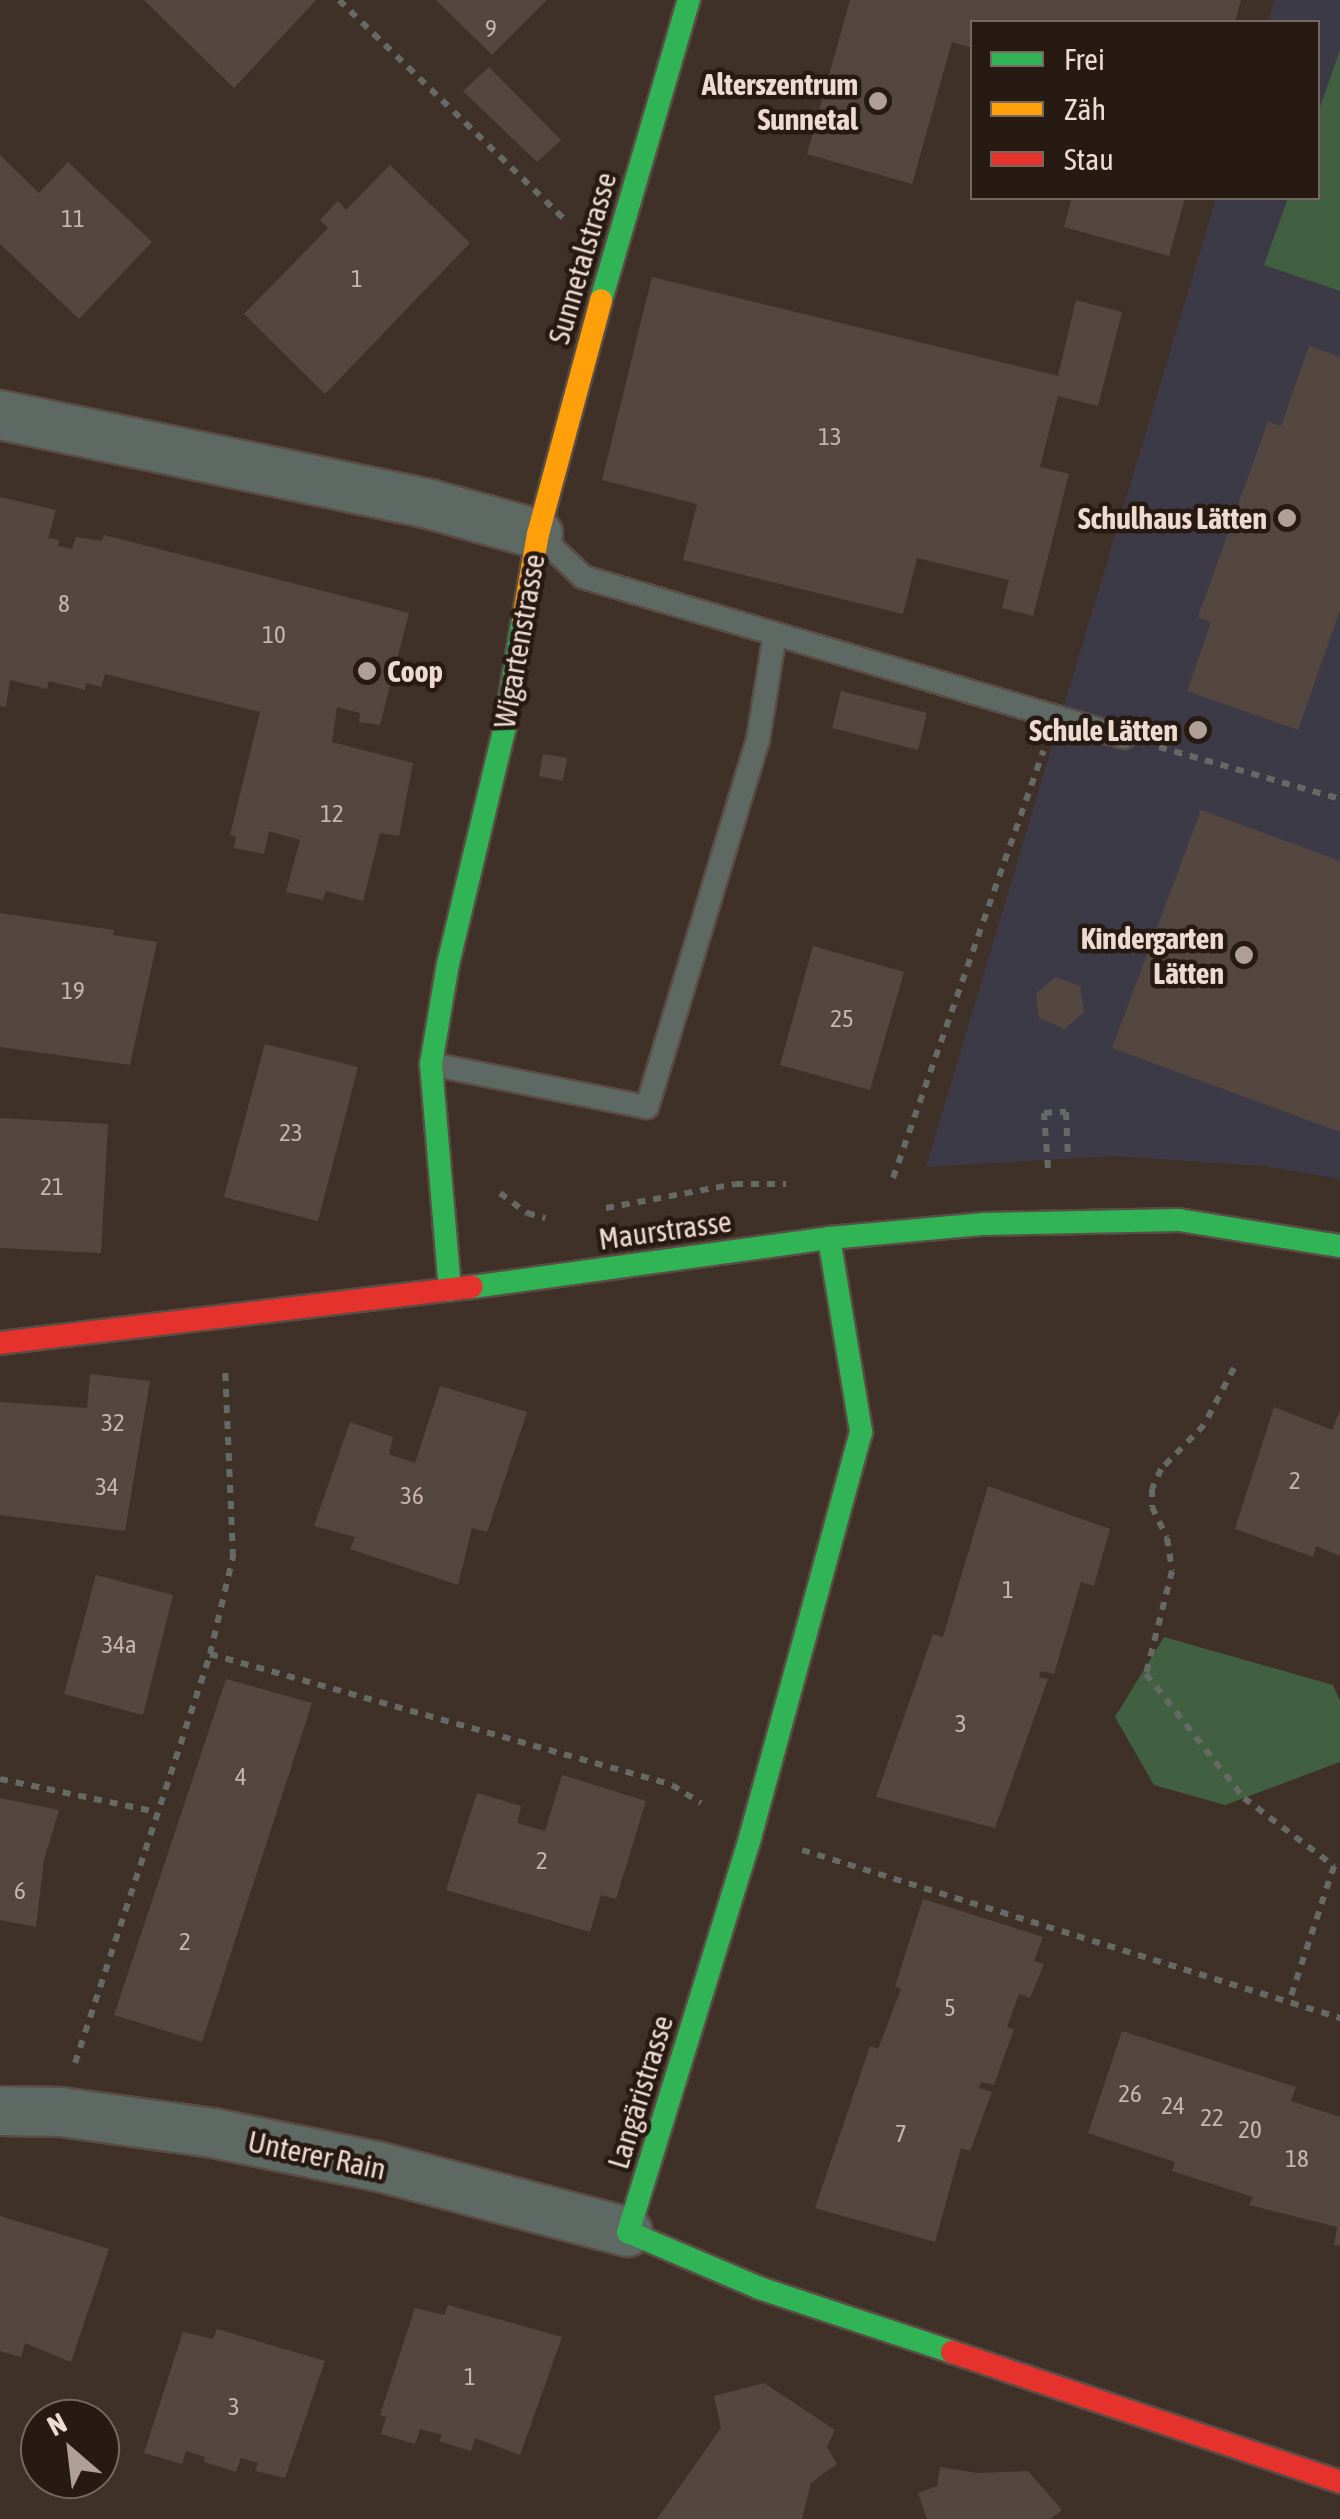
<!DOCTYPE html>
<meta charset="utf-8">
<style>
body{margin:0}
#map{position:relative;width:1340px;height:2519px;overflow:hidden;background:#403128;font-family:"Asap Condensed",sans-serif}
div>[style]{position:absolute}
.education>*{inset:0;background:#3d3a47}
.green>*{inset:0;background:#416041}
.building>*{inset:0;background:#544740}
.path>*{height:6px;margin-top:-3px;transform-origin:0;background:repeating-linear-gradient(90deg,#666a64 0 8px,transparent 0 16px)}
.roads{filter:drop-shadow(2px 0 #5a4d45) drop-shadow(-2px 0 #5a4d45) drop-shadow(0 2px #5a4d45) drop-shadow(0 -2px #5a4d45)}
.lane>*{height:22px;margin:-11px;padding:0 11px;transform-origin:11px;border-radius:11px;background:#5d6962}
.street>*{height:48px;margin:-24px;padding:0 24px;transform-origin:24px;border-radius:24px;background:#5d6962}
.fast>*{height:22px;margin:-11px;padding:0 11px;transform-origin:11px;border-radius:11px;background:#30b455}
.slow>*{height:22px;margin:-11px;padding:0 11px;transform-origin:11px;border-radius:11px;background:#ff9f0a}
.jam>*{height:22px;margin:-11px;padding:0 11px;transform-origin:11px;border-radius:11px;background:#e5322d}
.dots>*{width:28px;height:28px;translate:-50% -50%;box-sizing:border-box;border:5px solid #271a13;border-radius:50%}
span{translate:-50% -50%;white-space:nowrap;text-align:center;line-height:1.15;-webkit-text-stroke:9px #271a13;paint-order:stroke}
.number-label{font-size:25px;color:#c7b5ad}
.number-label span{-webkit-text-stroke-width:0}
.poi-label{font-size:30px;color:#eddad1;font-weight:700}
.right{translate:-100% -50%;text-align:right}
.left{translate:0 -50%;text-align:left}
.street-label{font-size:30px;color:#eddad1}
.legend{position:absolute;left:970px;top:20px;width:350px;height:180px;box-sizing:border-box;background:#271a13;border:2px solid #76675f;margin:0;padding:12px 18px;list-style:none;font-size:30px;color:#eddad1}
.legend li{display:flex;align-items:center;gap:20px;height:50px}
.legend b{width:50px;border:2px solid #76675f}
.north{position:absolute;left:20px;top:2399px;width:100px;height:100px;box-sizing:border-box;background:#271a13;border:2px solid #76675f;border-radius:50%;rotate:332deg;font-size:28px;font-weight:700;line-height:40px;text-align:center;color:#eddad1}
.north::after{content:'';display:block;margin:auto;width:35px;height:45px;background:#b09f96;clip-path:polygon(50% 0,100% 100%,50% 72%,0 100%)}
</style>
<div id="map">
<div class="education">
<div style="clip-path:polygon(1275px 0,1340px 0,1340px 1179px,1264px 1166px,1113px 1156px,926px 1167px,1216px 198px,1318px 198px,1318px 22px,1268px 22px)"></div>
</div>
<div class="green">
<div style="clip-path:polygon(1340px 50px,1340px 291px,1264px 265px,1288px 198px,1318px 198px,1318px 113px)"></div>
<div style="clip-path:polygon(1164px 1637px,1333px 1685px,1340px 1701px,1340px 1762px,1225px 1805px,1154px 1785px,1115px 1717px)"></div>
</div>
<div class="building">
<div style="clip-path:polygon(144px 0,316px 0,234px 88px)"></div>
<div style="clip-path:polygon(436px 0,547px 0,492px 55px)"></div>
<div style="clip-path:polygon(850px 0,1241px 0,1235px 22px,972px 22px,972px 48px,952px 42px,912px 184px,807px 154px)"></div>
<div style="clip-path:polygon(489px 67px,561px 140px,537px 162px,463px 91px)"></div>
<div style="clip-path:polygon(0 155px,39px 193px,68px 162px,152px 242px,79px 319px,0 244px)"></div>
<div style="clip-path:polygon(390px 165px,470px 243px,325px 394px,244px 314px,328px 228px,320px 220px,338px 201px,346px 210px)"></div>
<div style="clip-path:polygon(1072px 198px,1185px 198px,1169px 256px,1064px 227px)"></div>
<div style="clip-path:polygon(652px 277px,1058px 376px,1076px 300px,1122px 312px,1098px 406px,1058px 396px,1040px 467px,1069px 474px,1033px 616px,1002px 608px,1009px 580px,917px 558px,903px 614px,683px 560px,697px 504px,602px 480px)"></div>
<div style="clip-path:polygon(1309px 346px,1340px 357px,1340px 610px,1298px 730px,1187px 691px,1211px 622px,1198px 617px,1268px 421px,1281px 426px)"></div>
<div style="clip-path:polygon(0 497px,56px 510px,48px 538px,59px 540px,58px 546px,72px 549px,76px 537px,102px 541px,104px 535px,409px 613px,380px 725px,359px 722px,360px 713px,337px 707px,332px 742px,413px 763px,399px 836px,380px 833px,363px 901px,326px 891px,323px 900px,286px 892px,300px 840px,269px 831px,264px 854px,234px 848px,236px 836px,230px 835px,260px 712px,105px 674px,101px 687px,86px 683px,85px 690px,49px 681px,47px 689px,10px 680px,6px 707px,0 706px)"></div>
<div style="clip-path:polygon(841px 691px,927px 713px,918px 750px,832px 728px)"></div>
<div style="clip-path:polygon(543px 754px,567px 758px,563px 781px,539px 776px)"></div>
<div style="clip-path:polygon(1201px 810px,1340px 861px,1340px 1132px,1112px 1048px)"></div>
<div style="clip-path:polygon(0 913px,114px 930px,113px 935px,157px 942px,130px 1065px,0 1047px)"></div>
<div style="clip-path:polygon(813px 946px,904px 972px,870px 1090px,780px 1065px)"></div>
<div style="clip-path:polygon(1056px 977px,1080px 986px,1084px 1012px,1064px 1029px,1039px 1018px,1036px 993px)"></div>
<div style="clip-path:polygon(265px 1044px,358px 1067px,318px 1221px,224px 1197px)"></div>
<div style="clip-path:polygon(0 1118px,108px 1124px,101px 1253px,0 1248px)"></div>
<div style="clip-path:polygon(90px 1374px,150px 1381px,125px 1531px,0 1515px,0 1402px,87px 1408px)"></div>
<div style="clip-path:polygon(440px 1386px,527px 1412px,487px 1532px,472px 1528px,458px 1585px,350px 1549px,355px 1537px,314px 1526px,350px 1422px,393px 1437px,389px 1454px,415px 1463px)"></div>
<div style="clip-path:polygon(1274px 1407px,1332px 1430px,1340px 1411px,1340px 1556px,1316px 1546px,1313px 1557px,1235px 1529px)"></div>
<div style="clip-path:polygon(988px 1486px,1110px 1529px,1094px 1586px,1081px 1582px,1054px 1674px,1041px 1671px,1039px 1677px,1048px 1679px,995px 1828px,876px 1797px,933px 1634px,943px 1637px)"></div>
<div style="clip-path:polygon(96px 1575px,173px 1595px,143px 1715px,64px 1694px)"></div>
<div style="clip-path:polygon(226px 1679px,312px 1703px,202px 2042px,114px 2015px)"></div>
<div style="clip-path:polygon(562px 1775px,646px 1801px,616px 1899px,601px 1895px,590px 1932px,446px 1890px,477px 1793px,521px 1806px,517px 1823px,545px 1831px)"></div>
<div style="clip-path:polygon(0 1798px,59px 1810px,44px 1860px,36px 1927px,0 1920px)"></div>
<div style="clip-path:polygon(923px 1899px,1043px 1937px,1034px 1961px,1044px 1964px,1030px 1998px,1019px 1994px,1007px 2027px,1014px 2029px,994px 2085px,981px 2082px,979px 2088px,992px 2092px,970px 2151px,961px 2148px,935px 2242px,815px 2208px,870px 2046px,878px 2049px,901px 1989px,895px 1986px)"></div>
<div style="clip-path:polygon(1122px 2031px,1296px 2087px,1291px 2101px,1340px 2117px,1340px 2246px,1334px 2245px,1337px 2227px,1249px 2205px,1253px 2197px,1172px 2171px,1175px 2162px,1088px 2133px)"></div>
<div style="clip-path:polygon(0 2216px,109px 2249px,71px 2362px,25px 2343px,21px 2357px,0 2351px)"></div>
<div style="clip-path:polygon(448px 2305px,562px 2337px,520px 2455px,475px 2438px,471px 2451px,439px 2441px,442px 2435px,420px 2429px,415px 2444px,381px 2434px,386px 2417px,380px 2415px,415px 2308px,444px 2315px)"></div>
<div style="clip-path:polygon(217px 2329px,325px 2361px,285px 2478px,255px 2471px,258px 2463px,241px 2458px,236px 2472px,204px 2462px,205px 2457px,186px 2451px,182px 2464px,144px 2453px,183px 2332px,213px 2339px)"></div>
<div style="clip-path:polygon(764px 2383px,835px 2430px,827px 2447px,837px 2464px,811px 2483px,802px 2519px,657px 2519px,721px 2428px,714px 2396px)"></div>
<div style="clip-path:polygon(940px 2467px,977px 2473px,1028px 2471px,1062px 2510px,1050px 2519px,927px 2519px,918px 2493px,937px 2486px)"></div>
</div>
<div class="path">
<div style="left:339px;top:0;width:317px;rotate:44.2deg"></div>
<div style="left:1159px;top:747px;width:188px;rotate:16deg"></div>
<div style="left:1048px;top:1168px;width:55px;rotate:-94.2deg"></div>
<div style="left:1044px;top:1113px;width:22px;rotate:-3deg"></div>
<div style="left:1066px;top:1112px;width:46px;rotate:87.5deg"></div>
<div style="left:893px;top:1178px;width:453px;rotate:-70.6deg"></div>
<div style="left:500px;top:1193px;width:34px;rotate:37deg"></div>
<div style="left:527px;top:1213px;width:19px;rotate:16deg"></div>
<div style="left:606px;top:1208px;width:131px;rotate:-10.5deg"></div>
<div style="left:735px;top:1184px;width:51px"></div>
<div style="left:1234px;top:1368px;width:64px;rotate:117.8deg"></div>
<div style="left:1204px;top:1425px;width:62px;rotate:134.3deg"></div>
<div style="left:1161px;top:1469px;width:22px;rotate:114deg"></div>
<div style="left:1152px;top:1489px;width:18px;rotate:90deg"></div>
<div style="left:1152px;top:1507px;width:34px;rotate:64deg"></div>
<div style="left:1167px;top:1538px;width:33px;rotate:81deg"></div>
<div style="left:1172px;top:1571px;width:106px;rotate:104.2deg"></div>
<div style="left:1146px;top:1674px;width:158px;rotate:51.7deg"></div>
<div style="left:1244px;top:1798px;width:113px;rotate:37.1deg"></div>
<div style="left:1334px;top:1866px;width:143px;rotate:108.3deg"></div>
<div style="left:210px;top:1654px;width:480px;rotate:15.8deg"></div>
<div style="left:672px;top:1785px;width:34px;rotate:32deg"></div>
<div style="left:0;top:1779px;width:160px;rotate:11.9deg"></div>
<div style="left:802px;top:1850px;width:564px;rotate:17.34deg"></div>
<div style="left:75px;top:2063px;width:431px;rotate:-71.7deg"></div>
<div style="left:210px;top:1654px;width:100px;rotate:-76.7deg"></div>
<div style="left:233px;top:1557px;width:187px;rotate:-92.4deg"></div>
</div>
<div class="roads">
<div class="lane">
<div style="left:540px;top:536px;width:59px;rotate:43.6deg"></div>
<div style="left:583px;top:577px;width:564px;rotate:16.48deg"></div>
<div style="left:431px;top:1064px;width:220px;rotate:11.3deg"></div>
<div style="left:647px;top:1107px;width:383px;rotate:-73.2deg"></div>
<div style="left:758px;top:740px;width:107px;rotate:-80.9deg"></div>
</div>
<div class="street">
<div style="left:0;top:415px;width:438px;rotate:11.7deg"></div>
<div style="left:429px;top:504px;width:113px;rotate:15.4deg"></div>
<div style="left:0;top:2111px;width:61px;rotate:0.9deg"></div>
<div style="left:61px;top:2112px;width:153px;rotate:7.9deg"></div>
<div style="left:213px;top:2133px;width:170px;rotate:11.5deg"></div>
<div style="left:380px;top:2167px;width:256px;rotate:14.7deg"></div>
</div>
<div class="fast">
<div style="left:601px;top:300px;width:313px;rotate:-73.7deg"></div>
<div style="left:829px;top:1238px;width:197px;rotate:80.6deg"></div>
<div style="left:861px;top:1432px;width:418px;rotate:105.3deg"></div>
<div style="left:751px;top:1835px;width:416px;rotate:107.2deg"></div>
<div style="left:628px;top:2232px;width:142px;rotate:23.1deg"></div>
<div style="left:759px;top:2288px;width:203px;rotate:18.3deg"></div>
<div style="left:472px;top:1287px;width:360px;rotate:-7.8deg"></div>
<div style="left:829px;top:1238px;width:156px;rotate:-5.2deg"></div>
<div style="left:984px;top:1224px;width:195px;rotate:-1.2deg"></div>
<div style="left:1179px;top:1220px;width:163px;rotate:9.2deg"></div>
<div style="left:450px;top:1290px;width:227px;rotate:-94.8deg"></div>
<div style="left:431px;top:1064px;width:101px;rotate:-80.4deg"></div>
<div style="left:448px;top:964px;width:244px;rotate:-76.5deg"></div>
<div style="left:505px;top:727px;width:109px;rotate:-80.5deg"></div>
</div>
<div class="slow">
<div style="left:523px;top:619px;width:86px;rotate:-80deg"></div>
<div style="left:538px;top:534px;width:242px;rotate:-74.9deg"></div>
</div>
<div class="jam">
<div style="left:0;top:1343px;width:475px;rotate:-6.8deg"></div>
<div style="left:952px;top:2352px;width:409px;rotate:18.5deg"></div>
</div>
</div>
<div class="dots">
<div style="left:878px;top:101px;background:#b09f96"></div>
<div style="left:1287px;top:518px;background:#b09f96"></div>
<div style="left:367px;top:671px;background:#b09f96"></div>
<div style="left:1198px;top:730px;background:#b09f96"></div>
<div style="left:1244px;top:955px;background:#b09f96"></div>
</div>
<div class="number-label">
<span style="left:491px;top:28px">9</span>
<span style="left:73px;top:218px">11</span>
<span style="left:357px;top:278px">1</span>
<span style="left:830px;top:436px">13</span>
<span style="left:64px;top:603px">8</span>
<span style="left:274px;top:634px">10</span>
<span style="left:332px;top:813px">12</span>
<span style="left:73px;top:990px">19</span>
<span style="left:842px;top:1018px">25</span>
<span style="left:291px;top:1132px">23</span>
<span style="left:52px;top:1186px">21</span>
<span style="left:113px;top:1422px">32</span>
<span style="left:1295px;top:1480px">2</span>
<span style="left:107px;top:1486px">34</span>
<span style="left:412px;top:1495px">36</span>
<span style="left:1008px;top:1589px">1</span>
<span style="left:119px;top:1644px">34a</span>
<span style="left:961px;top:1723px">3</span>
<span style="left:241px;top:1776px">4</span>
<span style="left:542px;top:1860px">2</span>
<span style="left:20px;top:1890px">6</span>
<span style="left:185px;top:1941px">2</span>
<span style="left:950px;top:2007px">5</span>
<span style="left:1130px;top:2093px">26</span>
<span style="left:1173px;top:2105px">24</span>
<span style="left:1212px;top:2117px">22</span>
<span style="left:1250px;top:2129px">20</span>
<span style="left:901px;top:2133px">7</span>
<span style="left:1297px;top:2158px">18</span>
<span style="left:470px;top:2376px">1</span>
<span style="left:234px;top:2406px">3</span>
</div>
<div class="poi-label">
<span class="right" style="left:858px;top:101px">Alterszentrum<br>Sunnetal</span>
<span class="right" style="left:1267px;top:518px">Schulhaus Lätten</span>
<span class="left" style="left:387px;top:671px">Coop</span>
<span class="right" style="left:1178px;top:730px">Schule Lätten</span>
<span class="right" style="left:1224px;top:955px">Kindergarten<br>Lätten</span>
</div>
<div class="street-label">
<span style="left:582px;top:258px;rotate:-74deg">Sunnetalstrasse</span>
<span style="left:519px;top:641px;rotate:-80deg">Wigartenstrasse</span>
<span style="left:665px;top:1230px;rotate:-8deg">Maurstrasse</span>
<span style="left:640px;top:2092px;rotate:-73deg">Langäristrasse</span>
<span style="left:317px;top:2155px;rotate:12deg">Unterer Rain</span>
</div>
<ul class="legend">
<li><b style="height:12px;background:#30b455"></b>Frei</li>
<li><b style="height:12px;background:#ff9f0a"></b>Zäh</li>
<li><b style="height:12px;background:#e5322d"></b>Stau</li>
</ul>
<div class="north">N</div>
</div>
